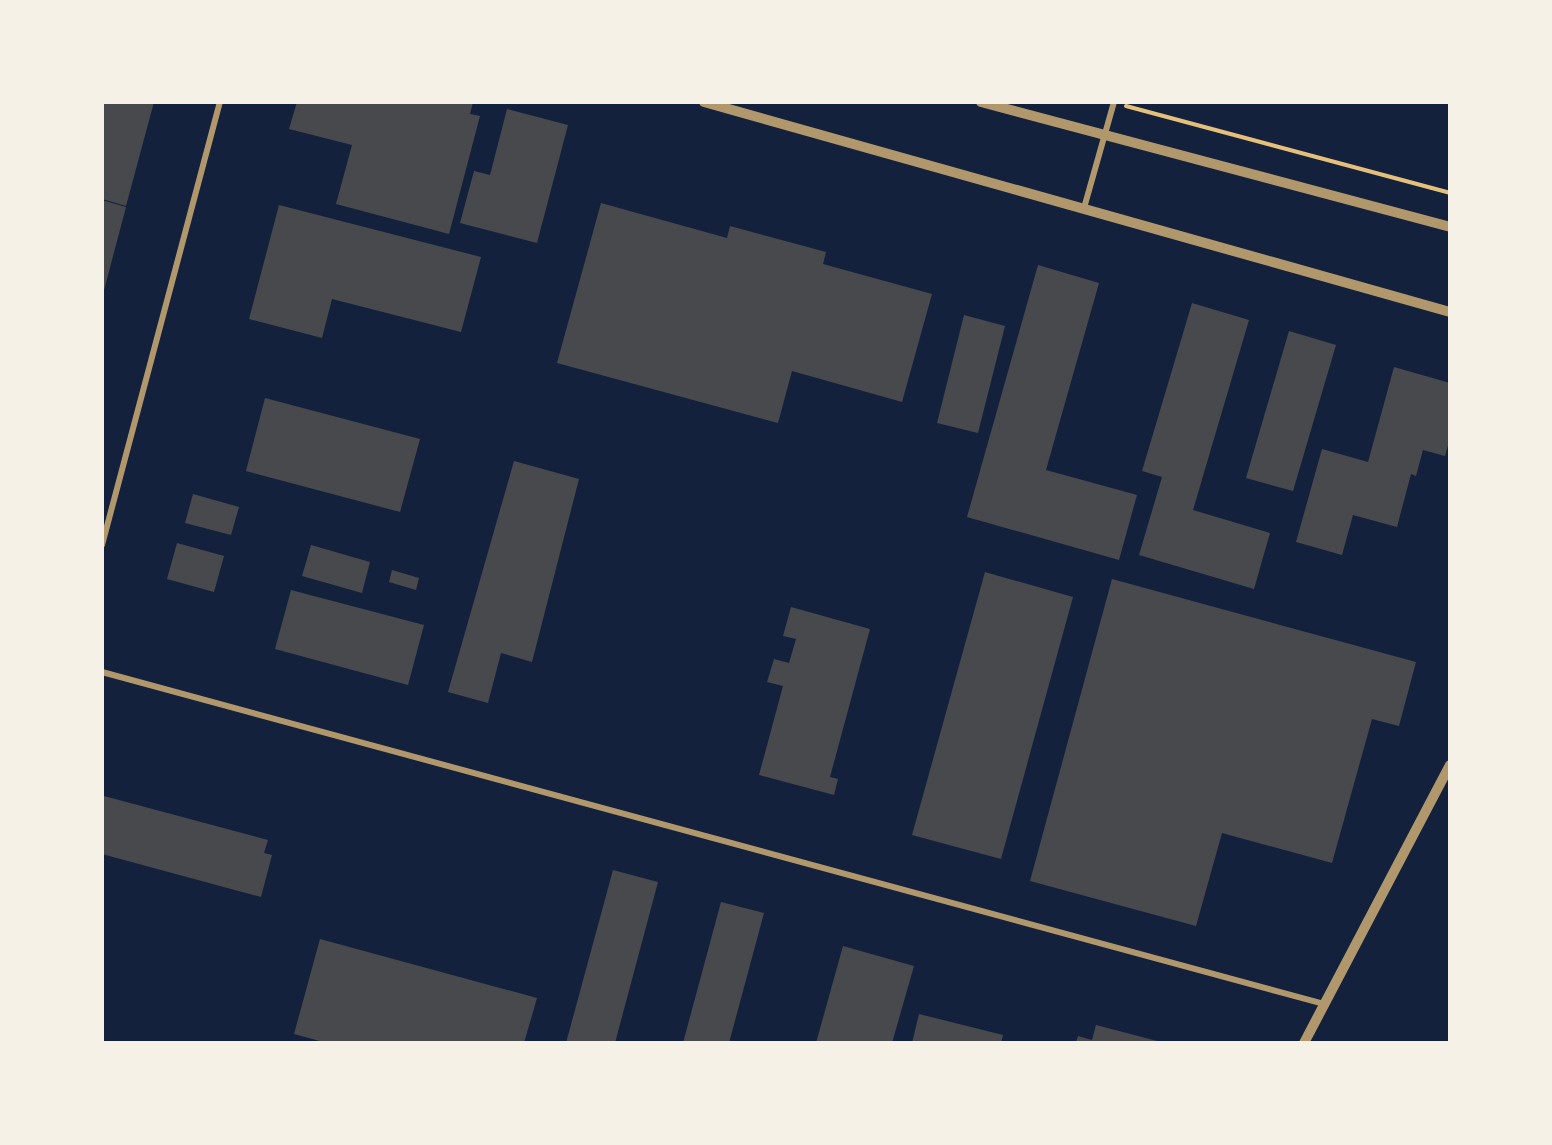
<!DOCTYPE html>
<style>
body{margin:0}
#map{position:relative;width:1552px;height:1145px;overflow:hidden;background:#14213d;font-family:"DejaVu Sans",sans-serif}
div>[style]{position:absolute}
.building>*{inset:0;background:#48494c}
.path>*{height:4px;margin:-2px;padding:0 2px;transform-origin:2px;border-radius:2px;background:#e5c07b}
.minor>*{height:6px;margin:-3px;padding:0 3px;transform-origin:3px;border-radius:3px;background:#b1986c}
.tertiary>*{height:10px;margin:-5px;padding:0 5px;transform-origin:5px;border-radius:5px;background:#b1986c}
span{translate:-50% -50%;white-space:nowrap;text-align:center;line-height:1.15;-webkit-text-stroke:6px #f6f1e7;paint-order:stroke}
.frame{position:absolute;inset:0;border:104px solid #f6f1e7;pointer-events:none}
</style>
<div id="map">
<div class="building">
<div style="clip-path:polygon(102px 102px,154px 102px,126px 206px,102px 199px)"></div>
<div style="clip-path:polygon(297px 102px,473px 102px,470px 114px,480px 116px,449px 234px,336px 204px,352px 145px,289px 129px)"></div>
<div style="clip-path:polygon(507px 109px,568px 125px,537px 243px,460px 223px,474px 171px,490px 175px)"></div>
<div style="clip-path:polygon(102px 200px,126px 207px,103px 294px,102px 294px)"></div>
<div style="clip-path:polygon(601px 203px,727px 238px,730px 226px,826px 252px,823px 264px,932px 294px,902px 402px,792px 371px,778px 423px,557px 363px)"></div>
<div style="clip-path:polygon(279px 205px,481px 257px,461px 332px,332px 299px,322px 338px,249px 319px)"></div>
<div style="clip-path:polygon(1038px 265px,1099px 283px,1046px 470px,1137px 495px,1119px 560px,967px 517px)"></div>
<div style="clip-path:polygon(1192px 303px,1249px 320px,1193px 510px,1270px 533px,1254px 589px,1139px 555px,1162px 477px,1142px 471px)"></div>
<div style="clip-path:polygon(964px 315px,1005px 326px,978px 433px,937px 423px)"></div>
<div style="clip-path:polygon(1289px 331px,1336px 345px,1293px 491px,1246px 478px)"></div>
<div style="clip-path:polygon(1394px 367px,1450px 383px,1450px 438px,1445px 456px,1423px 450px,1416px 476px,1411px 474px,1397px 527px,1353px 515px,1342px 555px,1296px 542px,1322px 449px,1368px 462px)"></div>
<div style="clip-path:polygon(265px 398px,420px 439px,400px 512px,246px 471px)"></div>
<div style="clip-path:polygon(514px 461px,579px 479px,532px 662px,501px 653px,488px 703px,448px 692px)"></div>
<div style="clip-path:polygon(193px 494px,239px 507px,231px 535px,185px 523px)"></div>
<div style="clip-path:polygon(177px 543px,224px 556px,214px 592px,167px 579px)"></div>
<div style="clip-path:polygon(311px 545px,370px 562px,362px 593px,302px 576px)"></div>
<div style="clip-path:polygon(392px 570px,419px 578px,416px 590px,389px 582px)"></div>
<div style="clip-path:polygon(985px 572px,1073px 597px,1001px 859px,912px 835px)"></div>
<div style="clip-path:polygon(1112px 579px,1416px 662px,1399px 726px,1372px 719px,1332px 863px,1222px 833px,1196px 926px,1030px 881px)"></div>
<div style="clip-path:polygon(291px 590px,424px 625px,408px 685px,275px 649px)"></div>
<div style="clip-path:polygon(791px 607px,870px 629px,830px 777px,838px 779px,834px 795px,759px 775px,783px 686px,767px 682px,774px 659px,789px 663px,796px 639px,783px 636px)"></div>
<div style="clip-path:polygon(104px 796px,268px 840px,264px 853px,272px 855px,261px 897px,102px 854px)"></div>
<div style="clip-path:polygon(613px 870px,658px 882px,615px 1043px,566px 1043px)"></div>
<div style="clip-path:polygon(721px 902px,764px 913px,729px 1043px,683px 1043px)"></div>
<div style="clip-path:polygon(320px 939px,537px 998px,524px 1043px,327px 1043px,294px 1034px)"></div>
<div style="clip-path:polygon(843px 946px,914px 966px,892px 1043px,816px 1043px)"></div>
<div style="clip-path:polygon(919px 1014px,1003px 1035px,1001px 1043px,912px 1043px)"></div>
<div style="clip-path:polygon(1096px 1025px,1161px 1042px,1161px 1043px,1076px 1043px,1078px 1036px,1092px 1040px)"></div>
</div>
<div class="path">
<div style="left:1126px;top:106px;width:335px;rotate:15deg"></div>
</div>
<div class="minor">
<div style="left:1084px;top:208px;width:110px;rotate:-74.2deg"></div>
<div style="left:102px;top:545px;width:458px;rotate:-75.1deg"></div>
<div style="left:102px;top:672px;width:1266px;rotate:15.2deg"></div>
</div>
<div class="tertiary">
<div style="left:704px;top:102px;width:775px;rotate:15.72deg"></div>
<div style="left:981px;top:102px;width:485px;rotate:14.9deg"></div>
<div style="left:1304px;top:1043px;width:314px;rotate:-62.3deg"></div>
</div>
<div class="frame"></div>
</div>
